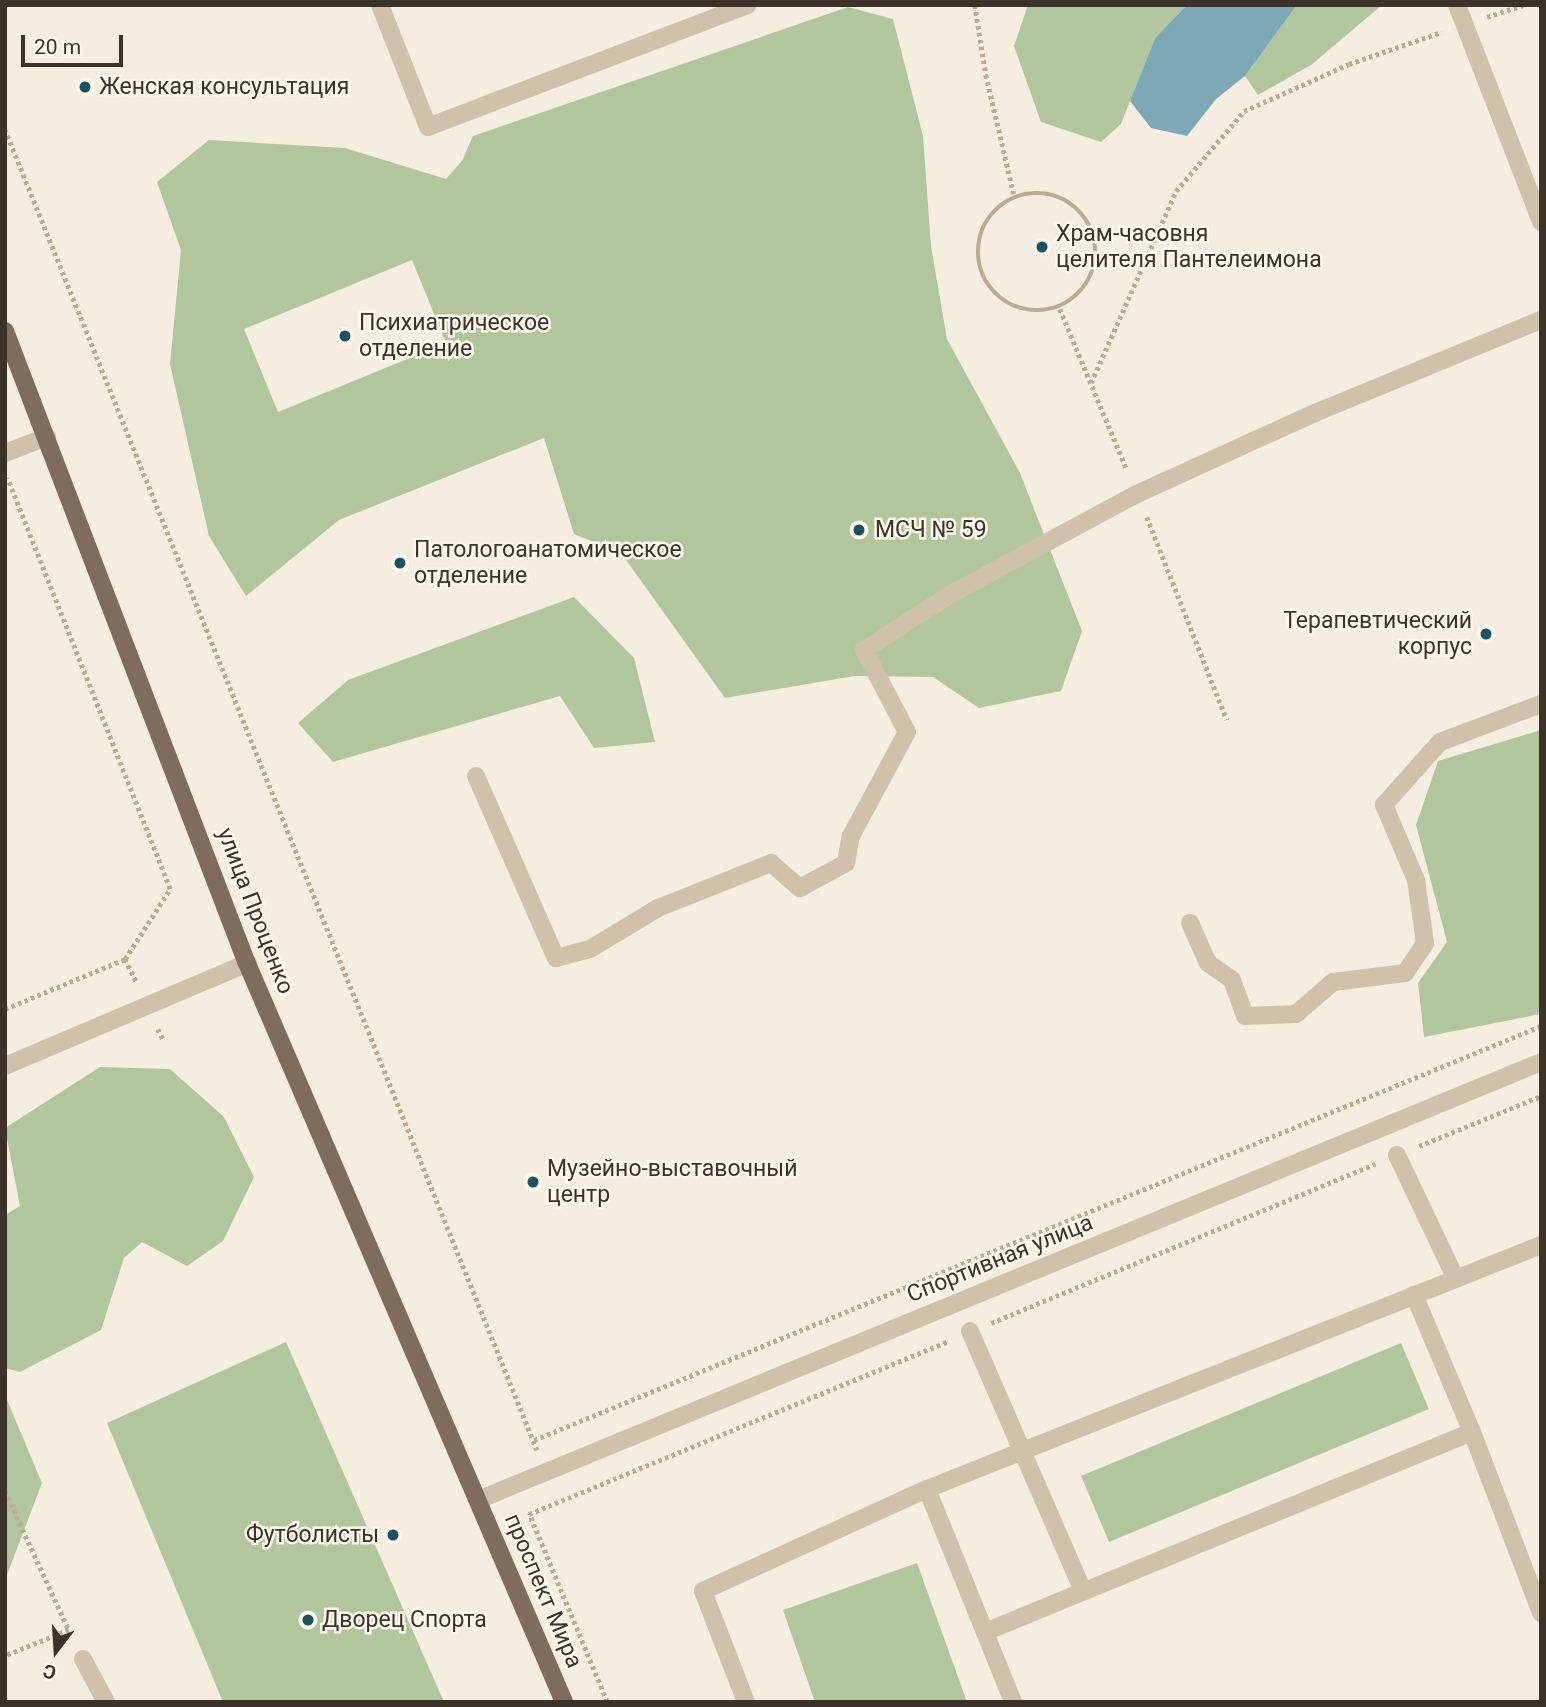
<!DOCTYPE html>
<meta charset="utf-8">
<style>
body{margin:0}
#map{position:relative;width:1546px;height:1707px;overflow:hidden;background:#f5eee0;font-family:Roboto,sans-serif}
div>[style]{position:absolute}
.green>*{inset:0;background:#b2c69e}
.water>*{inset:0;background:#7ca9b5}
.path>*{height:4.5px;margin-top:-2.25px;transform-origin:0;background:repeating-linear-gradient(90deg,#bbab94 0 3.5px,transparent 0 7px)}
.path>.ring{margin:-2.25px;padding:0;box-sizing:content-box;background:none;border:4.5px solid #bbab94;border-radius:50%}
.minor>*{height:18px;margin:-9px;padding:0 9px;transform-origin:9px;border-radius:9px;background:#cfc1aa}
.major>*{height:18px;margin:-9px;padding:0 9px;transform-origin:9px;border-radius:9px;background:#7f6c5a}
.dots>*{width:19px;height:19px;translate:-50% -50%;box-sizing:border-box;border:4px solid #fcf7ed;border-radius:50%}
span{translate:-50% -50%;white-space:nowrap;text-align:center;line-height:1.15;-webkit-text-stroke:5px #fcf7ed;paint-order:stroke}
.poi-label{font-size:23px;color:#3c322a}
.left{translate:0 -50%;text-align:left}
.right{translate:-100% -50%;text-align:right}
.street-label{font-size:23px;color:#3c322a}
.frame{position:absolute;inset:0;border:7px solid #3c322a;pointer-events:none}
.north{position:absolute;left:21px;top:1616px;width:70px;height:70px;-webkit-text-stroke:5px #fcf7ed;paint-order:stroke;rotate:197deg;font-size:19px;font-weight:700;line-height:28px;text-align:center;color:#3c322a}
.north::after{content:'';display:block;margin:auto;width:24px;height:32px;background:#3c322a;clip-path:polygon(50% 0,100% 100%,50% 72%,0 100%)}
.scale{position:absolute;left:21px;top:35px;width:102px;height:32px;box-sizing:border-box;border:4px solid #3c322a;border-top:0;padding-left:9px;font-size:21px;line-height:24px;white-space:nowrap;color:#3c322a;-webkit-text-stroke:5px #fcf7ed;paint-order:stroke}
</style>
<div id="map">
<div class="green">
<div style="clip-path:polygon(1028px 5px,1187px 5px,1155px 38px,1121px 124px,1101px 142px,1041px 122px,1014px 46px)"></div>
<div style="clip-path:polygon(1297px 5px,1382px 5px,1311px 65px,1258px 95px,1245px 76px)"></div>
<div style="clip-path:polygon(evenodd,848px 7px,893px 19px,923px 136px,931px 246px,947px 339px,1020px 473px,1082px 631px,1061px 691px,979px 708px,933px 677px,854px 676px,725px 698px,621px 553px,574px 534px,544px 438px,339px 520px,246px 596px,209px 536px,170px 364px,181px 250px,157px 182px,209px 140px,345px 148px,446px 179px,462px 161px,473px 136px,848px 7px,412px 260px,446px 343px,278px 412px,244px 329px,412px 260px)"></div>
<div style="clip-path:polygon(574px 597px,634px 658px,655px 742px,594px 748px,560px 696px,333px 762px,298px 723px,348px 680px)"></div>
<div style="clip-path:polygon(1541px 730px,1541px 1014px,1424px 1037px,1418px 983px,1447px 942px,1416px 825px,1438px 761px)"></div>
<div style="clip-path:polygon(100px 1067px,170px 1069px,224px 1117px,254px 1177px,223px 1241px,187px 1266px,142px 1242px,124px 1258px,101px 1330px,20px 1372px,5px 1368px,5px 1215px,20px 1206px,5px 1128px)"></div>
<div style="clip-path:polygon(286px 1342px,444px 1702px,223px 1702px,107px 1423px)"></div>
<div style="clip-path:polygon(1401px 1343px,1429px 1409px,1109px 1542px,1081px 1476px)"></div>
<div style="clip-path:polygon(5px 1395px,42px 1483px,5px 1580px)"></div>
<div style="clip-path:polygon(917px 1563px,967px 1702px,815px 1702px,783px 1610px)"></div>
</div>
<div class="water">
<div style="clip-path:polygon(1187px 5px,1297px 5px,1245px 76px,1216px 99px,1187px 136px,1151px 128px,1130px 101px,1155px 38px)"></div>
</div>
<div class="path">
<div style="left:975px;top:5px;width:71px;rotate:81.1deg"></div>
<div style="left:986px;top:75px;width:122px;rotate:76.8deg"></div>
<div style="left:1487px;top:17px;width:38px;rotate:-18deg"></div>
<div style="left:5px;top:129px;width:1424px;rotate:68.06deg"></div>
<div class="ring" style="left:978px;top:193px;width:113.5px;height:113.5px"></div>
<div style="left:1060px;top:309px;width:174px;rotate:67.4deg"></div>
<div style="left:1091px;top:383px;width:210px;rotate:-66.1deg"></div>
<div style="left:1176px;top:191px;width:105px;rotate:-49.6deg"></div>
<div style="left:1244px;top:111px;width:115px;rotate:-24.1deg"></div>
<div style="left:1349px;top:64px;width:98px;rotate:-19deg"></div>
<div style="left:1147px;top:517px;width:218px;rotate:68.5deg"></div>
<div style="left:125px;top:959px;width:27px;rotate:63deg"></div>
<div style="left:5px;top:1009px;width:130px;rotate:-22.6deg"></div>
<div style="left:125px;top:959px;width:83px;rotate:-57.3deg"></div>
<div style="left:170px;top:889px;width:442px;rotate:-111.6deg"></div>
<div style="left:158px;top:1029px;width:11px;rotate:63deg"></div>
<div style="left:1419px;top:1146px;width:132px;rotate:-22.3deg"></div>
<div style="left:991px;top:1323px;width:416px;rotate:-22.5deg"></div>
<div style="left:534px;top:1440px;width:1089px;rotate:-22.35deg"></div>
<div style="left:5px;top:1491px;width:153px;rotate:65.3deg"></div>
<div style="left:69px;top:1630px;width:69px;rotate:157.9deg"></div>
<div style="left:607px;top:1702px;width:204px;rotate:-112.5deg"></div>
<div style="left:529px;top:1514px;width:453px;rotate:-22.4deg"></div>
</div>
<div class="minor">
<div style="left:380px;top:5px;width:131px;rotate:68.5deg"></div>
<div style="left:428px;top:127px;width:342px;rotate:-20.9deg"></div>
<div style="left:1457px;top:5px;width:233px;rotate:68.8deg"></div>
<div style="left:5px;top:453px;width:45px;rotate:-20.9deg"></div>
<div style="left:476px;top:776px;width:199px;rotate:66.3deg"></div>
<div style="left:556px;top:958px;width:35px;rotate:-15deg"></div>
<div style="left:590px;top:949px;width:79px;rotate:-31.1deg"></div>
<div style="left:658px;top:908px;width:122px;rotate:-21.7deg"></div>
<div style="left:771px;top:863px;width:38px;rotate:41deg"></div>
<div style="left:800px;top:888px;width:52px;rotate:-28.5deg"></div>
<div style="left:846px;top:863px;width:27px;rotate:-80deg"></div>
<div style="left:851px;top:836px;width:118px;rotate:-61.7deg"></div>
<div style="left:907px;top:732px;width:93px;rotate:-117.7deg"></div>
<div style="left:864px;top:650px;width:103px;rotate:-32.8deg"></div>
<div style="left:951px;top:594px;width:211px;rotate:-28.3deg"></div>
<div style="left:1137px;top:494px;width:196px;rotate:-24.5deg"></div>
<div style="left:1315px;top:413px;width:244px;rotate:-22.4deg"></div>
<div style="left:1190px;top:923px;width:44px;rotate:65.8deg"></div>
<div style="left:1208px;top:963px;width:29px;rotate:35deg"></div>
<div style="left:1232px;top:980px;width:38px;rotate:70deg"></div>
<div style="left:1245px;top:1016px;width:51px;rotate:-2.2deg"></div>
<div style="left:1296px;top:1014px;width:49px;rotate:-40.9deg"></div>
<div style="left:1333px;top:982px;width:73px;rotate:-7.1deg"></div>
<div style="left:1405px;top:973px;width:36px;rotate:-56deg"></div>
<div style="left:1425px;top:943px;width:64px;rotate:-98.1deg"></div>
<div style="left:1416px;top:880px;width:82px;rotate:-113.1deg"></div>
<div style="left:1384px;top:805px;width:84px;rotate:-48.4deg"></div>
<div style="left:1440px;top:742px;width:108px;rotate:-20.6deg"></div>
<div style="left:5px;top:1066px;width:264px;rotate:-23deg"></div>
<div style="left:1397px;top:1155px;width:137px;rotate:64.6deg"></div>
<div style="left:970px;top:1331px;width:283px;rotate:66.5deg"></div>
<div style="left:1472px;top:1432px;width:194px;rotate:69.1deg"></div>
<div style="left:927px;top:1489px;width:661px;rotate:-21.67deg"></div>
<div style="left:478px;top:1500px;width:1150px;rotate:-22.39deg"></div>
<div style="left:985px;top:1632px;width:526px;rotate:-22.33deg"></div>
<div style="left:1472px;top:1432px;width:149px;rotate:-112.9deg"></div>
<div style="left:83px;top:1659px;width:49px;rotate:61.9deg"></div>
<div style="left:746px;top:1702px;width:119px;rotate:-111.2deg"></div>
<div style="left:703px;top:1591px;width:246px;rotate:-24.5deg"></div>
<div style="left:927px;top:1489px;width:230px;rotate:68deg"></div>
</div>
<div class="major">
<div style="left:5px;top:331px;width:675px;rotate:69.07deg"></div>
<div style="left:246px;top:961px;width:806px;rotate:66.77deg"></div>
</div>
<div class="dots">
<div style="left:85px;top:87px;background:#1b5262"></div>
<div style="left:1042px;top:247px;background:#1b5262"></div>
<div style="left:345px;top:336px;background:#1b5262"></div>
<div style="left:859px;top:530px;background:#1b5262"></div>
<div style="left:400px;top:563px;background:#1b5262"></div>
<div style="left:1486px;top:634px;background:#1b5262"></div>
<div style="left:533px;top:1182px;background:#1b5262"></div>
<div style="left:393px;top:1535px;background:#1b5262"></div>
<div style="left:308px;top:1620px;background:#1b5262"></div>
</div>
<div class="poi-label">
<span class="left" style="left:99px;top:87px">Женская консультация</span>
<span class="left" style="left:1056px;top:247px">Храм-часовня<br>целителя Пантелеимона</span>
<span class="left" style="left:359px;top:336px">Психиатрическое<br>отделение</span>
<span class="left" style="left:875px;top:530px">МСЧ № 59</span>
<span class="left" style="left:414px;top:563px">Патологоанатомическое<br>отделение</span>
<span class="right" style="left:1472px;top:634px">Терапевтический<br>корпус</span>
<span class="left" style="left:547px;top:1182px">Музейно-выставочный<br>центр</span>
<span class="right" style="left:379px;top:1535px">Футболисты</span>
<span class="left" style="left:322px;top:1620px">Дворец Спорта</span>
</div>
<div class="street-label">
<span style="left:255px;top:911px;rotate:69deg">улица Проценко</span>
<span style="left:1000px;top:1259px;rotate:-22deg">Спортивная улица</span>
<span style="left:543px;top:1591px;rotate:67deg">проспект Мира</span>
</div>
<div class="frame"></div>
<div class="north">С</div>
<div class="scale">20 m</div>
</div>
